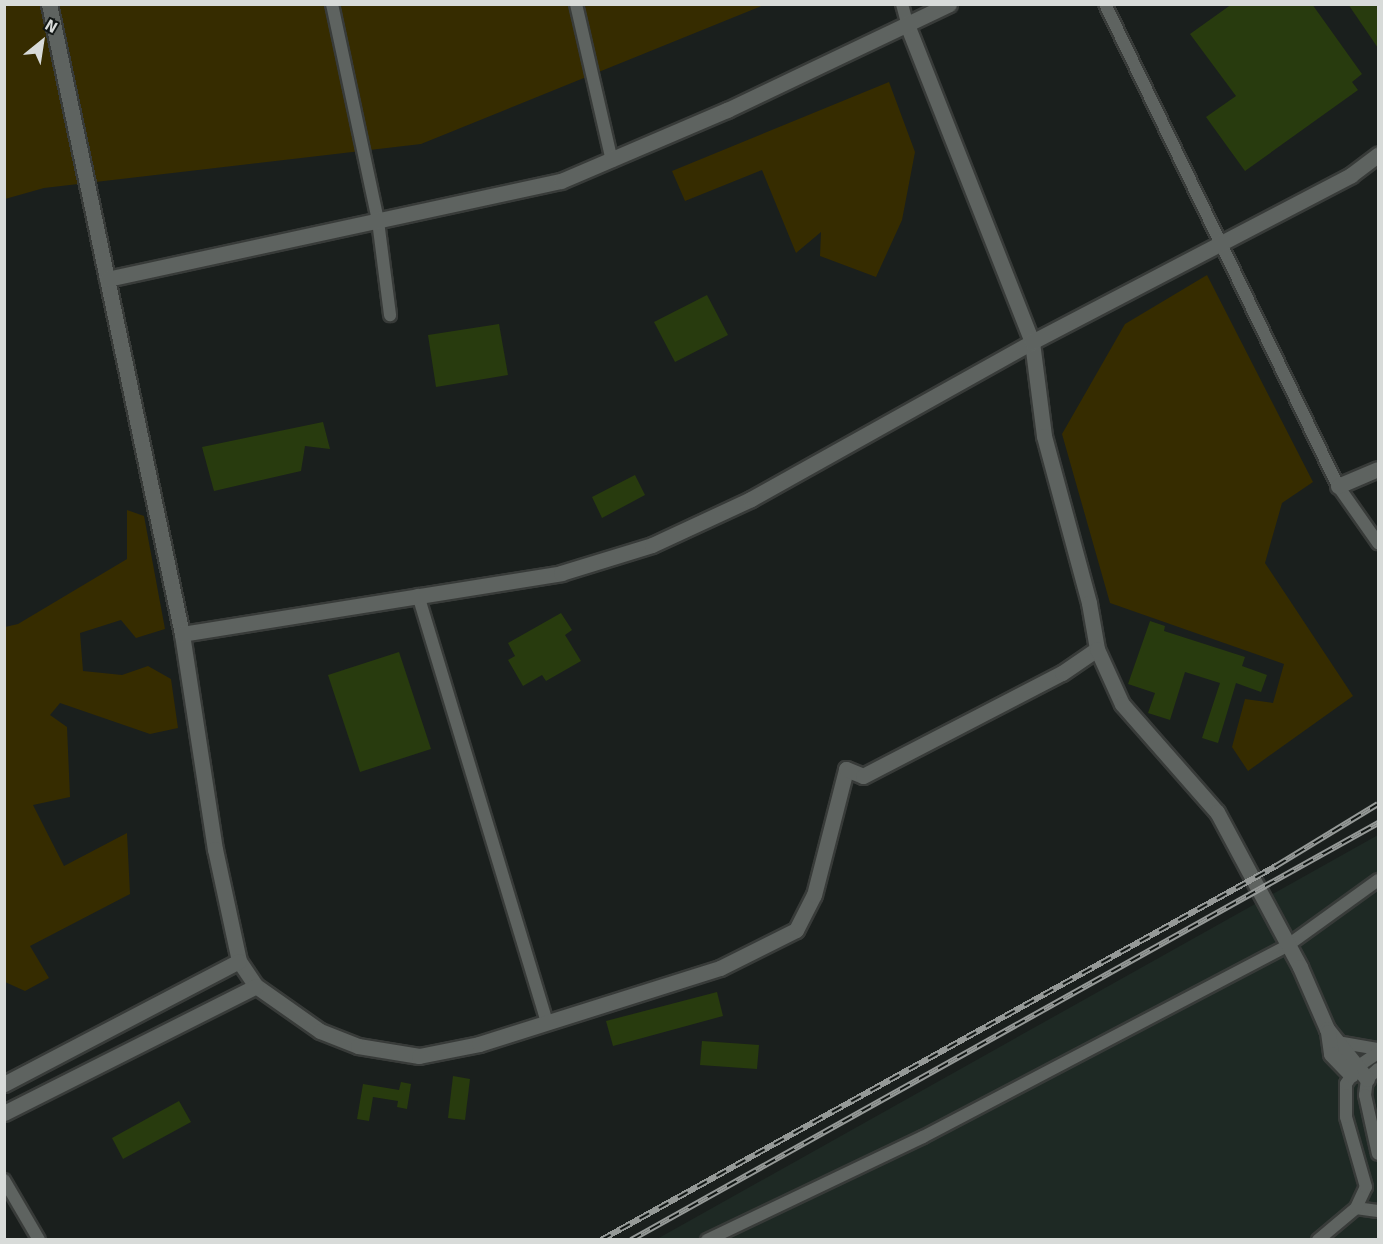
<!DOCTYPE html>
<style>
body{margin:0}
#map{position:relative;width:1383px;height:1244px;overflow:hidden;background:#1a1f1d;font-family:Signika,sans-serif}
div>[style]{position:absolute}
.built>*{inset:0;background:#1e2924}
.green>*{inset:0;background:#362c00}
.building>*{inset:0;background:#283b0e}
.roads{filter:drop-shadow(2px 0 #383b39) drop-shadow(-2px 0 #383b39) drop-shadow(0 2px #383b39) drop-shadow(0 -2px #383b39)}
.minor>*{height:12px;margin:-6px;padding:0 6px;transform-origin:6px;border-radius:6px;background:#5e6360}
.tertiary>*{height:15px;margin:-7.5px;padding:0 7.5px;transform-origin:7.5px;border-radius:7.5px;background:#5e6360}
.rail>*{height:6px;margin-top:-3px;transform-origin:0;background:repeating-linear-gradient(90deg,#111614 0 11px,#959997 0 22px);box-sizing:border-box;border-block:2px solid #959997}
span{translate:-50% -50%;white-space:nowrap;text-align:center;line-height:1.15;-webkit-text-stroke:4.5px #111614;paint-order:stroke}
.frame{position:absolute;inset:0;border:6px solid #d8dbd9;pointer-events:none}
.north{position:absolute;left:12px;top:12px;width:60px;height:60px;-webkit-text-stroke:4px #111614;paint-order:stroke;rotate:30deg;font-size:16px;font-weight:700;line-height:24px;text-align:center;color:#d8dbd9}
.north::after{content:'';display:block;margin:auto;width:21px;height:27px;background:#d8dbd9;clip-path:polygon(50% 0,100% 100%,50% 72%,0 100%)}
</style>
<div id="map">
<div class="built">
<div style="clip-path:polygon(1378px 835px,1378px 1239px,657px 1239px)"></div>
</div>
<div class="green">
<div style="clip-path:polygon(5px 5px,764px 5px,421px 144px,44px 188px,5px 199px)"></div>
<div style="clip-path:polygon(889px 82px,915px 152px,902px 220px,876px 277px,820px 256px,821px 232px,796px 253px,762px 170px,685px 201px,672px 171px)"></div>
<div style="clip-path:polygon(1207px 275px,1313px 482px,1282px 503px,1265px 563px,1353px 696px,1248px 771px,1232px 747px,1245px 699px,1273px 703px,1284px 664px,1110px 603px,1062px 434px,1125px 324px)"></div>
<div style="clip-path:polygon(127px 510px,144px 516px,165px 629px,136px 638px,121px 620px,80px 633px,83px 671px,122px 675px,148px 666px,171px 679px,178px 728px,150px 734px,60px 703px,50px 715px,67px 727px,70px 797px,33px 805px,64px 866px,127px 833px,130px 894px,30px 946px,49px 978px,25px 991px,5px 982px,5px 627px,18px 624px,127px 559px)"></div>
</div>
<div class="building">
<div style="clip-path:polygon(1232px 4px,1312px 4px,1362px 74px,1352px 82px,1358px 90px,1245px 171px,1206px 117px,1236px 96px,1190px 34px)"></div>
<div style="clip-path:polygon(1348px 4px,1378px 4px,1378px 48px)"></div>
<div style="clip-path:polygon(707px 295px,728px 335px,675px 362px,654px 322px)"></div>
<div style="clip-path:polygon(499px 324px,508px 375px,436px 387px,428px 335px)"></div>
<div style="clip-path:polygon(323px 422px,330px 449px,305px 446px,301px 471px,214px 491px,202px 447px)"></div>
<div style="clip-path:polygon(635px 475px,645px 495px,602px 518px,592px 497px)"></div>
<div style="clip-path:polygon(561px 613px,572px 630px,565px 635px,581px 661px,546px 681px,542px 675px,523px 686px,508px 660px,515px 656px,508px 643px)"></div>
<div style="clip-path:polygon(1150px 621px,1165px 626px,1164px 631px,1245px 657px,1242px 666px,1267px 675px,1261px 692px,1236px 683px,1218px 743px,1202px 738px,1220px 683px,1185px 672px,1170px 720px,1148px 713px,1155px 693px,1128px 684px)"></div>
<div style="clip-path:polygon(399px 652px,431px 749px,360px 772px,328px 675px)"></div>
<div style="clip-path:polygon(717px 992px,723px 1016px,613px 1046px,606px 1021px)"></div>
<div style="clip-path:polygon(702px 1041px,759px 1045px,757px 1069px,700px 1065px)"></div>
<div style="clip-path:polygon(453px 1076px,470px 1079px,465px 1120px,448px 1118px)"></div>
<div style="clip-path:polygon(401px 1082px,411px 1084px,407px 1109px,397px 1107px,398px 1101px,373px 1097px,369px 1121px,357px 1119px,363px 1084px,399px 1090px)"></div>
<div style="clip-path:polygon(179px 1101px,191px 1122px,123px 1159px,112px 1138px)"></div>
</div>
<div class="roads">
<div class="minor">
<div style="left:332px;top:4px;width:222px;rotate:78deg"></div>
<div style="left:378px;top:221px;width:95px;rotate:82.7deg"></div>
<div style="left:576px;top:4px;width:161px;rotate:77.1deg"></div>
<div style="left:902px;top:4px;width:24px;rotate:75deg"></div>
<div style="left:1105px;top:4px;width:535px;rotate:64.2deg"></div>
<div style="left:1338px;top:486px;width:70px;rotate:54.9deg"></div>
<div style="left:418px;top:595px;width:446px;rotate:73.2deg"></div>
<div style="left:1337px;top:1042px;width:42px;rotate:9.7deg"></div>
<div style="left:1378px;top:1069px;width:15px;rotate:138deg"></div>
<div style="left:1367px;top:1079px;width:16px;rotate:97deg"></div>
<div style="left:1365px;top:1095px;width:60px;rotate:77.6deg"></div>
<div style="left:4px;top:1180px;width:69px;rotate:59.7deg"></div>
<div style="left:1356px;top:1208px;width:22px;rotate:8deg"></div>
<div style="left:707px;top:1240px;width:239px;rotate:-25.5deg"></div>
<div style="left:923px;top:1137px;width:412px;rotate:-27.7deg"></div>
<div style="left:1288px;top:945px;width:111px;rotate:-35.8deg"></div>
<div style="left:1318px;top:1240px;width:50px;rotate:-40.1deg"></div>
<div style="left:1356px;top:1208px;width:23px;rotate:-65deg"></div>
<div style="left:1366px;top:1187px;width:73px;rotate:-105.9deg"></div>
<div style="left:1346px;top:1117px;width:33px;rotate:-90deg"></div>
<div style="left:1346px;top:1084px;width:20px;rotate:-57deg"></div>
<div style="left:1357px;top:1067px;width:25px;rotate:-34deg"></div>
</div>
<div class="tertiary">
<div style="left:49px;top:4px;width:644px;rotate:78.08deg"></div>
<div style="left:182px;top:634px;width:218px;rotate:81.3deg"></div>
<div style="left:215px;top:849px;width:115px;rotate:77.9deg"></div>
<div style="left:239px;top:961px;width:30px;rotate:56deg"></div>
<div style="left:256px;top:986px;width:78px;rotate:35.1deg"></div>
<div style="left:320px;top:1031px;width:41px;rotate:21.5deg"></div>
<div style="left:358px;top:1046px;width:62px;rotate:9.3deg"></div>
<div style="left:419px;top:1056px;width:61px;rotate:-11.3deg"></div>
<div style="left:479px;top:1044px;width:253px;rotate:-17.5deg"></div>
<div style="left:720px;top:968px;width:85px;rotate:-26.6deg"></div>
<div style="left:796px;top:930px;width:39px;rotate:-63deg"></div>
<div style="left:814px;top:895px;width:130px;rotate:-75.7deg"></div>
<div style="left:846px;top:769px;width:18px;rotate:22deg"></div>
<div style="left:863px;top:776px;width:224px;rotate:-27.4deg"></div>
<div style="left:1062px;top:673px;width:42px;rotate:-34.4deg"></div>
<div style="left:908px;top:27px;width:339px;rotate:68.5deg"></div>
<div style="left:1032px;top:342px;width:95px;rotate:82.7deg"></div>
<div style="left:1044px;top:436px;width:173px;rotate:74.9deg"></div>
<div style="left:1089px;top:603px;width:47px;rotate:80.1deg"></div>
<div style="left:1097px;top:649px;width:60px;rotate:65.6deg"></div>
<div style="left:1122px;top:704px;width:144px;rotate:48.7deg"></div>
<div style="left:1217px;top:812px;width:176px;rotate:61.8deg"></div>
<div style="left:1300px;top:967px;width:68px;rotate:66.5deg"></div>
<div style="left:1327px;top:1029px;width:64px;rotate:51.3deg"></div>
<div style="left:107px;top:279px;width:464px;rotate:-12.2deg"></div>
<div style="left:561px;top:181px;width:181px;rotate:-23.2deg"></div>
<div style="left:727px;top:110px;width:246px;rotate:-25.5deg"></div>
<div style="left:1338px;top:486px;width:43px;rotate:-23deg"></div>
<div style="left:182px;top:634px;width:384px;rotate:-9.1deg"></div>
<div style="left:561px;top:573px;width:95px;rotate:-17.1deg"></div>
<div style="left:652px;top:545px;width:109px;rotate:-24.9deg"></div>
<div style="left:751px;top:499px;width:322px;rotate:-29.2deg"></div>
<div style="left:1032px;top:342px;width:360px;rotate:-27.6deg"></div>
<div style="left:1351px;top:175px;width:34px;rotate:-37deg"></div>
<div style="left:1328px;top:1032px;width:22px;rotate:82deg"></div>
<div style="left:1331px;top:1054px;width:29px;rotate:46deg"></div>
<div style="left:4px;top:1084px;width:265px;rotate:-27.6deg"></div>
<div style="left:4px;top:1113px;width:282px;rotate:-26.7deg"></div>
</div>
</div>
<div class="rail">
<div style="left:601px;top:1240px;width:772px;rotate:-28.99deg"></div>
<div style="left:1276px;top:866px;width:119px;rotate:-31.3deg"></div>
<div style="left:631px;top:1240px;width:856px;rotate:-29.17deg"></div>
</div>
<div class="frame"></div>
<div class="north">N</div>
</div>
